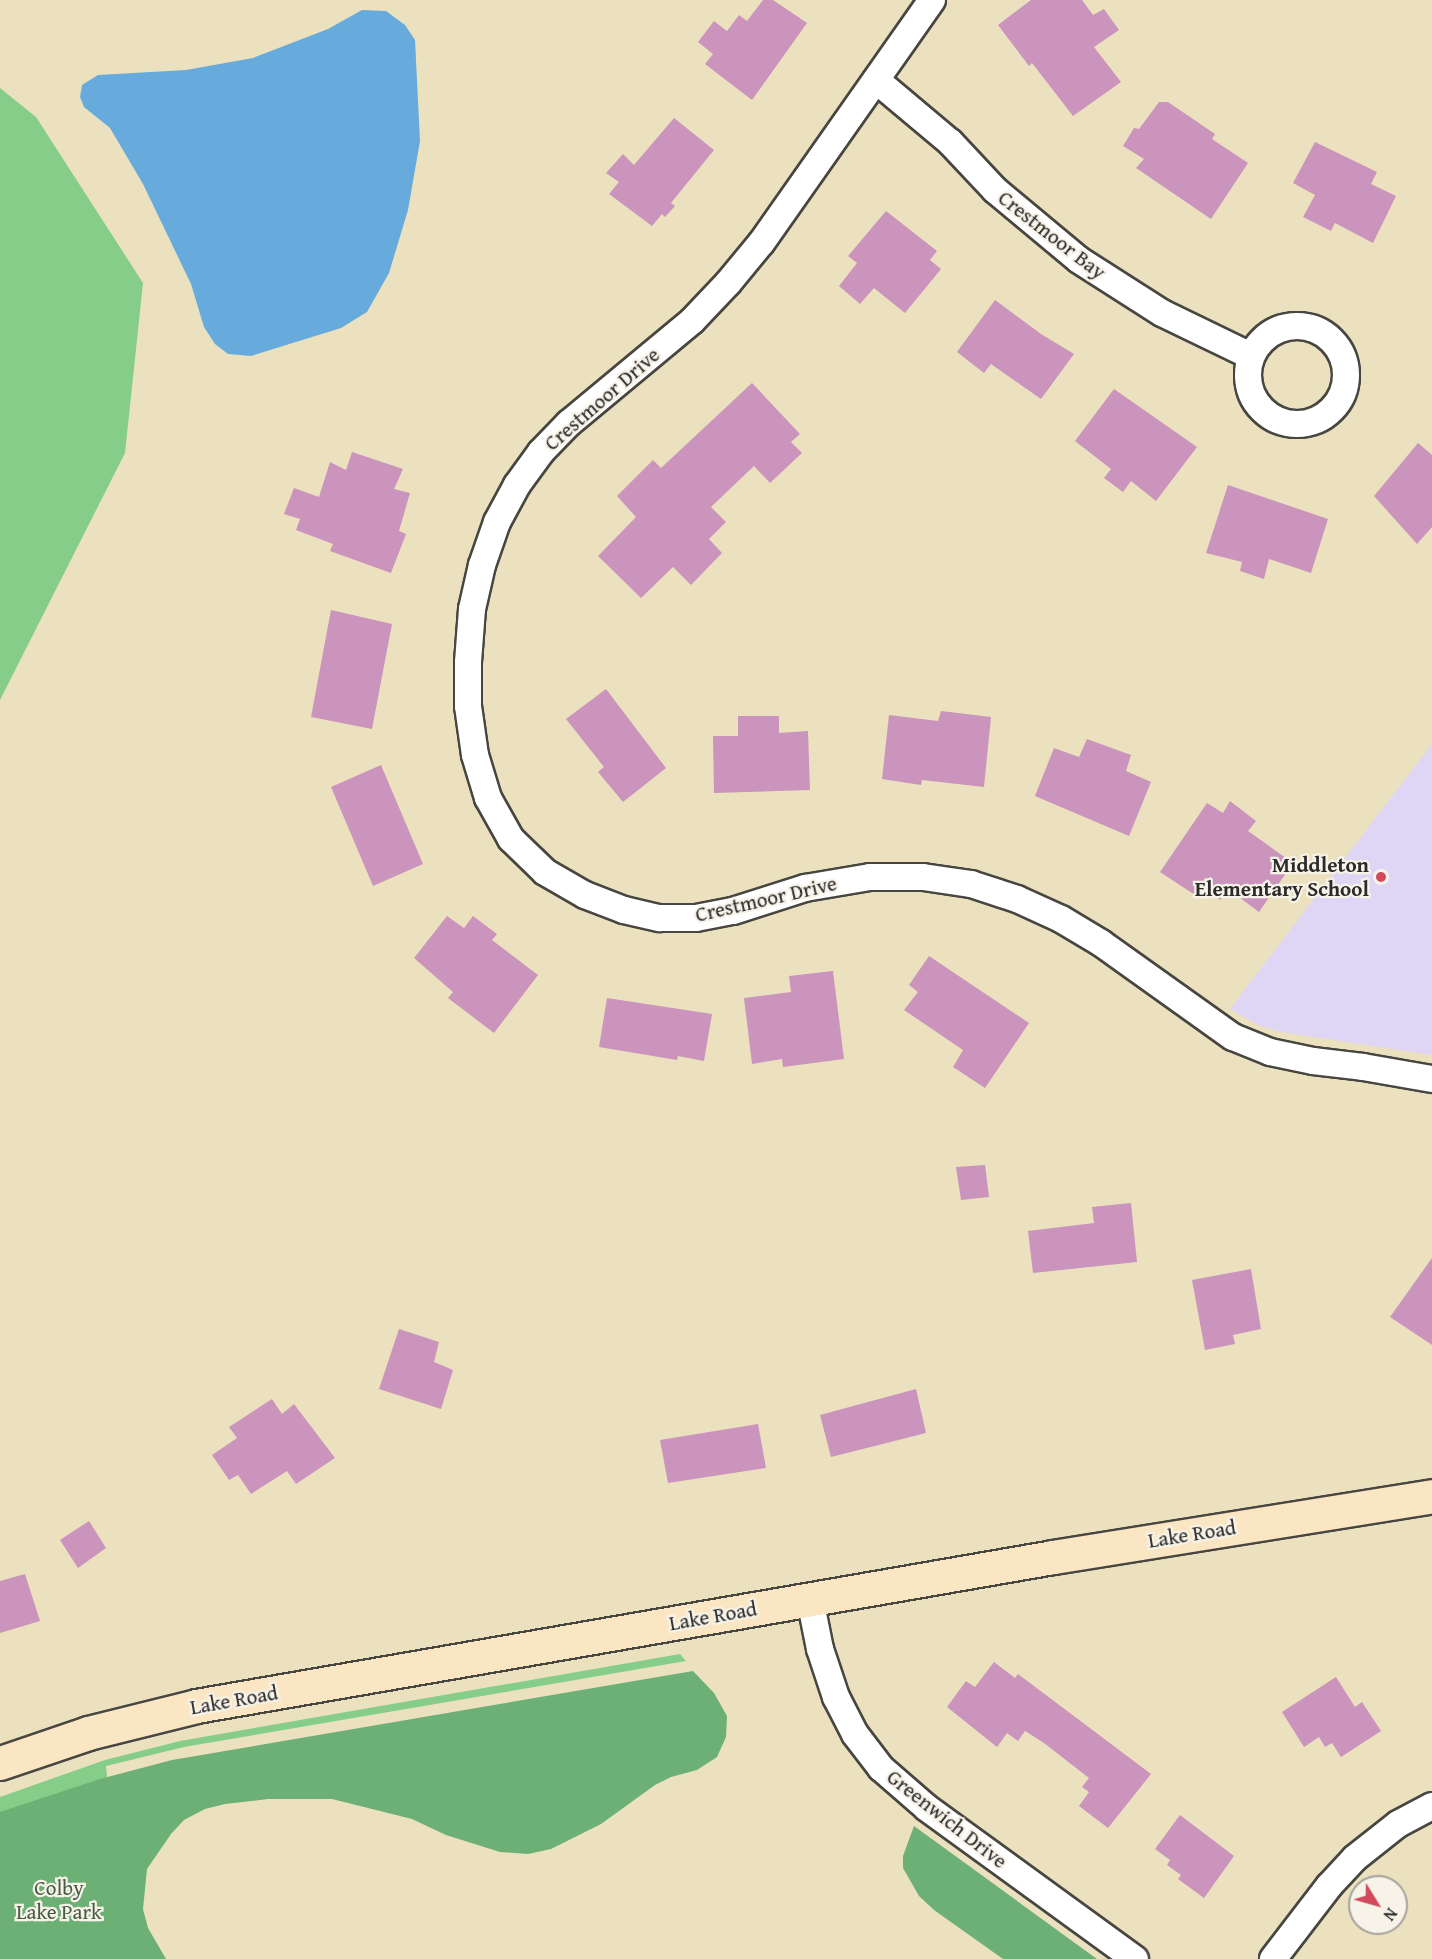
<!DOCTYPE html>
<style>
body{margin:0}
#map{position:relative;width:1432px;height:1959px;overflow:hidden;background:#ebe1bf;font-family:"Gentium Book Plus",serif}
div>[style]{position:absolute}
.built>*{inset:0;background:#dfd5f5}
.green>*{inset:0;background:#85cd89}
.forest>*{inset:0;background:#6cb075}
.water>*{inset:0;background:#67aadc}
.building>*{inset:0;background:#ca94bd}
.roads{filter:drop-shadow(2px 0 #484641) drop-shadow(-2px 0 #484641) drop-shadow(0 2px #484641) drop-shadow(0 -2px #484641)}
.street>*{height:26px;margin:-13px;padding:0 13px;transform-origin:13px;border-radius:13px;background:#fff}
.street>.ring{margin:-13px;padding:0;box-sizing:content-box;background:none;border:26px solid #fff;border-radius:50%}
.secondary>*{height:33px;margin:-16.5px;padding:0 16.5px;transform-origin:16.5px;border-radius:16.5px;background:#fbe6c3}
.dots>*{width:16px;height:16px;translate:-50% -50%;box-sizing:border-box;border:3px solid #f7f3e8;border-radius:50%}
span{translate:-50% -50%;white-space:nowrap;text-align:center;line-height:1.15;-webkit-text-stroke:4.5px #f7f3e8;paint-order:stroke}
.street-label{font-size:21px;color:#2b2b2b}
.poi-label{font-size:21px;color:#2b2b2b;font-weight:700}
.right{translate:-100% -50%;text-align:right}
.park-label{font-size:21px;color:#465c47}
.north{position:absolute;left:1348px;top:1875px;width:60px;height:60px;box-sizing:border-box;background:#f7f3e8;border:2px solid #a5a39c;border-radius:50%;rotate:127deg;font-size:16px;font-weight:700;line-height:24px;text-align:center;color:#2b2b2b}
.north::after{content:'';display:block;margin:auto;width:21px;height:27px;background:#d1495b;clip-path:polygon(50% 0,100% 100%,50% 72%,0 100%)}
</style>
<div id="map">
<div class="built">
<div style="clip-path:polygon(1432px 744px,1432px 1055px,1281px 1032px,1258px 1025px,1230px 1009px)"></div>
</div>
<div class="green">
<div style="clip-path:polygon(0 88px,36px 117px,143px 283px,125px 453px,0 700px)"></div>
<div style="clip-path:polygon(680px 1654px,686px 1661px,184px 1747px,106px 1766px,125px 1959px,0 1959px,0 1797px,105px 1760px,180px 1741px)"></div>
</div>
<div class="forest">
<div style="clip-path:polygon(693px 1671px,714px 1693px,727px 1716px,726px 1737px,717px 1757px,697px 1770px,671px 1777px,655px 1785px,601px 1824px,551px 1849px,528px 1854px,500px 1852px,446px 1835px,412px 1819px,332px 1799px,268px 1799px,225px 1804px,205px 1809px,184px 1820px,171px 1834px,147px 1869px,143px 1909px,148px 1928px,166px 1959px,0 1959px,0 1812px,100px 1779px,172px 1760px)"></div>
<div style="clip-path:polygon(914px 1826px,1097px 1959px,1003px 1959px,934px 1910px,919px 1896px,903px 1868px,903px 1856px)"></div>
</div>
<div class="water">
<div style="clip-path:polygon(362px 10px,386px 11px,405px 25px,415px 40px,420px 141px,408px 210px,389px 273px,367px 312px,341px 328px,251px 356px,228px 354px,215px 344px,204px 327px,191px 284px,143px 184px,110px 128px,84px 107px,80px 97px,82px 85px,98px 75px,186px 70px,253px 58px,328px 29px)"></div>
</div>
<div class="building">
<div style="clip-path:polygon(763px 0,773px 0,807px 23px,752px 100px,705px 64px,713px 54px,698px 42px,714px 21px,727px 31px,739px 15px,747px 21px)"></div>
<div style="clip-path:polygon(1031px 0,1082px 0,1093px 15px,1104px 9px,1119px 30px,1094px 47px,1121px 82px,1073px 116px,1032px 63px,1029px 66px,998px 25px)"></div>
<div style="clip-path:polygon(1159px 102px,1168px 102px,1215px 134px,1212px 139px,1248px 163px,1211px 219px,1136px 168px,1144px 159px,1123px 146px,1134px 128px,1139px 129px)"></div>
<div style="clip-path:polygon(674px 118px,714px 150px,671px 203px,675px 206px,665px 217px,662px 214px,652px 226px,609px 194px,619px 182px,606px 173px,623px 154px,634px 165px)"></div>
<div style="clip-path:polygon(1315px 142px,1377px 172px,1371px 184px,1396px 196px,1373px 243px,1335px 223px,1331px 231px,1303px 217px,1315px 195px,1293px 183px)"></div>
<div style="clip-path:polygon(886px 211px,937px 251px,930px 260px,941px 269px,905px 313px,874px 288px,860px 304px,839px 286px,857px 263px,848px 256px)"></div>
<div style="clip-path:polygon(995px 300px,1041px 334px,1074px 354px,1041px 399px,991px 364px,984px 373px,957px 352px)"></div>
<div style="clip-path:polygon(752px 383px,800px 434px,791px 442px,802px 453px,770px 483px,754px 466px,711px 507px,726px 522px,709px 539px,722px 553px,691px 585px,673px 567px,641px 598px,598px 556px,636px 517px,617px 496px,653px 460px,661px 468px)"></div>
<div style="clip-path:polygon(1114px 389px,1197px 447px,1156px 501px,1131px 481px,1123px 492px,1104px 478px,1111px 469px,1075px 441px)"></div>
<div style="clip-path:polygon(1418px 443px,1432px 455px,1432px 527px,1417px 544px,1374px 496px)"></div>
<div style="clip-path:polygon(352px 452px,403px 469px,394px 489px,410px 493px,399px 531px,406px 534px,391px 573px,330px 551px,333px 544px,296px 530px,300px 519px,284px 514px,294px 488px,319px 497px,330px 462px,346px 470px)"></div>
<div style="clip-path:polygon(1228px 485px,1328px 519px,1311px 573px,1269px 559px,1264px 579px,1240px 571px,1242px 562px,1206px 553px)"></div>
<div style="clip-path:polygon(331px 610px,392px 624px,372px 729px,311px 717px)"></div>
<div style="clip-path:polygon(606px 689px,666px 768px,623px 802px,598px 772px,604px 767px,566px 719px)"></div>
<div style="clip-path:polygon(941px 711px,991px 717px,984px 787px,922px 780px,921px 785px,882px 779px,889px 715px,938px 721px)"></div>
<div style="clip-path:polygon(738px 716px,779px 716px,779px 733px,808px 731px,810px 790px,714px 793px,713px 736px,738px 736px)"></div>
<div style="clip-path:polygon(1087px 739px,1131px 755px,1126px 771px,1151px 782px,1129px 836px,1035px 796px,1054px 748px,1079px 757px)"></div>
<div style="clip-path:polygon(381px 765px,423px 864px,373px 886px,331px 787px)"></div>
<div style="clip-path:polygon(1230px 801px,1256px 821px,1248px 831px,1293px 863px,1259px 912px,1228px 889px,1220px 900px,1201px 885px,1195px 895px,1160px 872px,1207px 803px,1223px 813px)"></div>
<div style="clip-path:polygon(447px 916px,464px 928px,473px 916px,497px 934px,492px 940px,538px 975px,494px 1033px,448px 998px,453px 992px,414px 958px)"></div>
<div style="clip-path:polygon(929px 956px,1029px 1023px,985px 1088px,953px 1067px,963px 1050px,904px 1010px,918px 992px,909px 985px)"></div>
<div style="clip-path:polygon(833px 971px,844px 1059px,783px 1067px,782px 1059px,752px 1064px,744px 998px,791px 992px,789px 976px)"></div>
<div style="clip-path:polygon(607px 998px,712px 1014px,704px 1061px,678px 1056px,677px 1060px,599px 1047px)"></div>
<div style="clip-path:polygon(985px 1165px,989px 1197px,961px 1200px,956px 1167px)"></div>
<div style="clip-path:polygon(1131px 1203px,1137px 1262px,1033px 1273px,1028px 1231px,1094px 1223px,1092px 1207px)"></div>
<div style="clip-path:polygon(1432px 1258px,1432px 1345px,1390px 1317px)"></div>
<div style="clip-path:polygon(1251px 1269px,1261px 1329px,1233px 1335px,1235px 1344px,1205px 1350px,1192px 1280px)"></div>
<div style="clip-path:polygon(399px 1329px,439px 1342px,434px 1362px,453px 1370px,441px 1409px,379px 1389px)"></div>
<div style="clip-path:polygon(916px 1389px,926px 1433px,831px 1457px,820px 1415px)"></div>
<div style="clip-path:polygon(272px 1399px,282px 1414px,294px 1404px,335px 1458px,296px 1484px,287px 1471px,251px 1494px,238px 1475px,229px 1480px,212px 1455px,237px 1438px,229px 1427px)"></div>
<div style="clip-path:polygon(758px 1424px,766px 1468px,668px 1483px,660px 1440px)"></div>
<div style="clip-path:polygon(89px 1521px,106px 1548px,78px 1568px,60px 1540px)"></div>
<div style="clip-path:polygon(25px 1574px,40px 1621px,0 1633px,0 1581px)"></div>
<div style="clip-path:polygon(994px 1662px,1015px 1678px,1018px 1674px,1151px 1774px,1108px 1828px,1079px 1806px,1089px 1792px,1082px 1787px,1089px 1778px,1044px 1743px,1025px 1731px,1018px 1741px,1007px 1733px,997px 1747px,947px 1707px,966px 1681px,975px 1687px)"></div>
<div style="clip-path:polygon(1336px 1677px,1355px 1707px,1362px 1702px,1381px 1731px,1341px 1757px,1332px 1743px,1325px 1747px,1319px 1737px,1304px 1747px,1282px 1712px)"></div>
<div style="clip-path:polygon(1180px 1815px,1234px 1856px,1204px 1898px,1178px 1879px,1181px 1875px,1167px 1865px,1170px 1860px,1155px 1849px)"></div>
</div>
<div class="roads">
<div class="street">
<div style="left:932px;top:0;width:297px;rotate:125.1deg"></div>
<div style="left:761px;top:243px;width:52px;rotate:129.5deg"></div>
<div style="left:728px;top:283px;width:52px;rotate:133.5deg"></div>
<div style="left:692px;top:321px;width:160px;rotate:140.3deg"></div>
<div style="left:569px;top:423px;width:40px;rotate:134deg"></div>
<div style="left:541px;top:452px;width:41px;rotate:126deg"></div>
<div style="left:517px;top:485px;width:42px;rotate:118.4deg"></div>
<div style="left:497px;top:522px;width:46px;rotate:109.2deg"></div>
<div style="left:482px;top:565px;width:45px;rotate:102.8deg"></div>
<div style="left:472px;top:609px;width:53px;rotate:94.3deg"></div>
<div style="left:468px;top:662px;width:44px;rotate:90deg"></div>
<div style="left:468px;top:706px;width:49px;rotate:81.9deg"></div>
<div style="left:475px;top:755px;width:45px;rotate:73.2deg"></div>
<div style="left:488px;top:798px;width:47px;rotate:60.7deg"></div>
<div style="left:511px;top:839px;width:47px;rotate:44.1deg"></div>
<div style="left:545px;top:872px;width:46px;rotate:29.9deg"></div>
<div style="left:585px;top:895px;width:42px;rotate:21deg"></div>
<div style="left:624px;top:910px;width:37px;rotate:13deg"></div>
<div style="left:660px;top:918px;width:36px"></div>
<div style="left:696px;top:918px;width:38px;rotate:-11deg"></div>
<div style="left:733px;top:911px;width:76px;rotate:-17.7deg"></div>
<div style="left:805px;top:888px;width:66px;rotate:-9.6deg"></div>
<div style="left:870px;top:877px;width:53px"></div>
<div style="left:923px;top:877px;width:49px;rotate:8.3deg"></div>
<div style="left:971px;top:884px;width:48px;rotate:18.1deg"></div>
<div style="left:1017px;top:899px;width:48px;rotate:24.4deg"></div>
<div style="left:1061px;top:919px;width:47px;rotate:31deg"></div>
<div style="left:1101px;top:943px;width:162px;rotate:35.5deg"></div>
<div style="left:1233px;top:1037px;width:40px;rotate:22deg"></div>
<div style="left:1270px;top:1052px;width:44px;rotate:11.8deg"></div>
<div style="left:1313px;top:1061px;width:50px;rotate:6.8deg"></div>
<div style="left:1363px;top:1067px;width:70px;rotate:9.9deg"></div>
<div style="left:876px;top:80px;width:97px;rotate:40deg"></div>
<div style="left:950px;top:142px;width:66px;rotate:46.8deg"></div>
<div style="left:995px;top:190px;width:109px;rotate:39.8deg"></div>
<div style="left:1079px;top:260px;width:98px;rotate:32.6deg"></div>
<div style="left:1162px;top:313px;width:99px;rotate:25.8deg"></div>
<div class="ring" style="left:1248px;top:326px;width:72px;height:72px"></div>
<div style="left:810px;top:1599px;width:51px;rotate:78.7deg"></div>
<div style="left:820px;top:1649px;width:51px;rotate:71.6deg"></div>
<div style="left:836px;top:1697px;width:42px;rotate:62.8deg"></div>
<div style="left:855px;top:1734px;width:43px;rotate:52.6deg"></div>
<div style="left:881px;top:1768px;width:61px;rotate:41deg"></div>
<div style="left:927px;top:1808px;width:257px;rotate:36deg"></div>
<div style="left:1273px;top:1959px;width:92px;rotate:-52.5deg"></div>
<div style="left:1329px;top:1886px;width:38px;rotate:-47deg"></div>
<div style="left:1355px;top:1858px;width:55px;rotate:-38.3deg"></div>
<div style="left:1398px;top:1824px;width:38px;rotate:-28deg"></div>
</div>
<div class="secondary">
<div style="left:0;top:1763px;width:93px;rotate:-18.8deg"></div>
<div style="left:88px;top:1733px;width:111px;rotate:-14deg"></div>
<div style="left:196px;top:1706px;width:870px;rotate:-9.86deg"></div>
<div style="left:1053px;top:1557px;width:384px;rotate:-9.1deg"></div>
</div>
</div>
<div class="dots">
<div style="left:1381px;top:877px;background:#d1495b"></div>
</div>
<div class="street-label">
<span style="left:1052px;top:235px;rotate:38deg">Crestmoor Bay</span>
<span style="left:602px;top:399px;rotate:-41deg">Crestmoor Drive</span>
<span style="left:766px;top:899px;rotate:-13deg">Crestmoor Drive</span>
<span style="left:1192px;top:1534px;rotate:-9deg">Lake Road</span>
<span style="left:713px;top:1616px;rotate:-10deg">Lake Road</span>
<span style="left:234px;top:1700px;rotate:-10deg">Lake Road</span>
<span style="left:947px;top:1819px;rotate:38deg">Greenwich Drive</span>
</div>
<div class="poi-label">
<span class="right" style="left:1369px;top:877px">Middleton<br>Elementary School</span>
</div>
<div class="park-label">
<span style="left:59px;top:1900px">Colby<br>Lake Park</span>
</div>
<div class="north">N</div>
</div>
